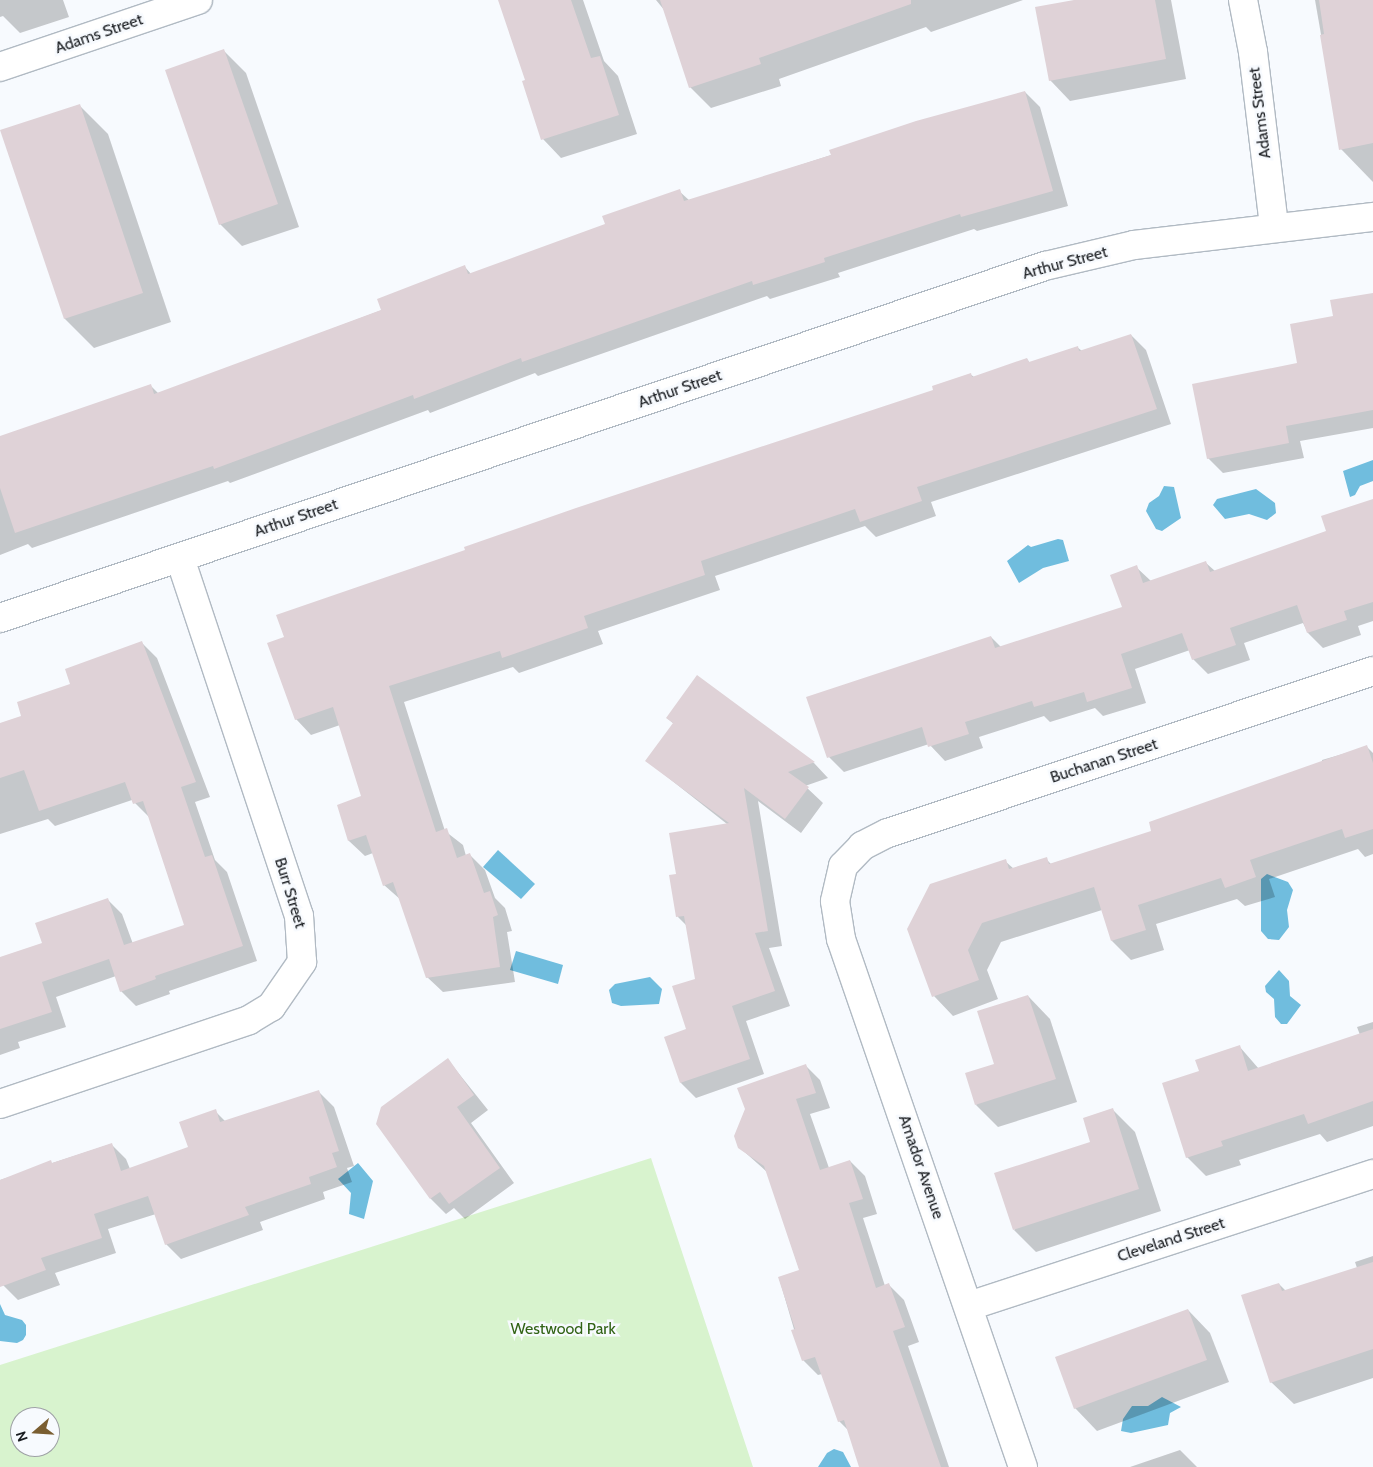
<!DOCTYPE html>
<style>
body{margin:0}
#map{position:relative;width:1373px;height:1467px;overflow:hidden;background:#f7fafe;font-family:Cabin,sans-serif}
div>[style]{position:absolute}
.green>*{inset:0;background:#d8f3ce}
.water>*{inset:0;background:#70bdde}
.shadow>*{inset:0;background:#0003}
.building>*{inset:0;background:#dfd2d7}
.roads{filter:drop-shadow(1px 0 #b1bac3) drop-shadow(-1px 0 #b1bac3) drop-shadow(0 1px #b1bac3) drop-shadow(0 -1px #b1bac3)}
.minor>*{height:28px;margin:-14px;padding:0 14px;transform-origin:14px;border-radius:14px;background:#fff}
span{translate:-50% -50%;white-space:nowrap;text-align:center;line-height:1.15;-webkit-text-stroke:5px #f7fafe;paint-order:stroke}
.street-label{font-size:16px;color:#191c20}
.park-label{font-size:16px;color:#326316}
.north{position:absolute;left:10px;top:1407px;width:50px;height:50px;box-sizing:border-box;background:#f7fafe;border:1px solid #9ea1a5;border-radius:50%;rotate:251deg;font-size:14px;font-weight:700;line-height:20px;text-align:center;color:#191c20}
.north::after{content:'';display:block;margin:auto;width:18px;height:22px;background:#7a5e31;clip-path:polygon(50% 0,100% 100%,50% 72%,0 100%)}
</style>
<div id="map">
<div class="green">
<div style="clip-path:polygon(evenodd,651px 1158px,753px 1467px,0 1467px,0 1365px,651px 1158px,20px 1417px,50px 1417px,50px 1447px,20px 1447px,20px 1417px)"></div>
</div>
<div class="water">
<div style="clip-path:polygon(1373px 460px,1373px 481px,1360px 486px,1355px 495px,1350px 497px,1343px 471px)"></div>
<div style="clip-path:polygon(1164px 486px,1174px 487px,1181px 518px,1162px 531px,1156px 529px,1146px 511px,1149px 503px,1159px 496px)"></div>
<div style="clip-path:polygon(1256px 489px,1275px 503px,1276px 513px,1267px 520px,1249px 514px,1225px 519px,1213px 505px,1217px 499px)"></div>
<div style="clip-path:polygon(1058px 539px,1063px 540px,1069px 561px,1043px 568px,1019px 583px,1007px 561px,1028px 545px,1031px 547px)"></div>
<div style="clip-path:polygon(498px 850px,535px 884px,521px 899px,483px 867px)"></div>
<div style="clip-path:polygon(1267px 874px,1288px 882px,1293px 890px,1287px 910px,1289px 927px,1279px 940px,1268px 939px,1261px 931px,1261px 879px)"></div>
<div style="clip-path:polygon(516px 951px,563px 965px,558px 984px,510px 970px)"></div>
<div style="clip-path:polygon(1279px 970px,1289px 981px,1290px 996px,1301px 1005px,1287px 1024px,1281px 1024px,1275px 1017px,1274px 999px,1266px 992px,1265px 986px)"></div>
<div style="clip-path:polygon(650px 977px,662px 989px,659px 1004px,621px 1006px,612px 1003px,609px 990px,615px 984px)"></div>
<div style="clip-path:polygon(358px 1163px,373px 1181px,364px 1219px,349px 1214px,351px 1193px,338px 1179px)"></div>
<div style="clip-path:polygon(0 1304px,5px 1315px,22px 1320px,26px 1325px,26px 1335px,23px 1340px,17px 1343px,0 1341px)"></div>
<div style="clip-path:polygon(1162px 1397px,1181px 1407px,1170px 1413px,1168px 1425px,1131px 1433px,1121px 1431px,1123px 1419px,1132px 1406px,1148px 1406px)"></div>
<div style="clip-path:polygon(834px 1449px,843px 1452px,851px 1467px,818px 1467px,827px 1453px)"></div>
</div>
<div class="shadow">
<div style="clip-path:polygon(0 0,63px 0,69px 17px,20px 33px,3px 16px,0 17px)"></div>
<div style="clip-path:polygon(499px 0,583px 0,604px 61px,618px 76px,637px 134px,561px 158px,543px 139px,527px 80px)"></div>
<div style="clip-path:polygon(656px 0,1023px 0,931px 32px,926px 27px,779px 79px,781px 86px,711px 108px,690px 87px,665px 11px)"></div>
<div style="clip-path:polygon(1081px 0,1171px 0,1186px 79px,1070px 101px,1050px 80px)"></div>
<div style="clip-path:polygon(1315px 0,1373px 0,1373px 182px,1341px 149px)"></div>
<div style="clip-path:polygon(224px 51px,246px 73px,299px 227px,242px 246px,220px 224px)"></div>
<div style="clip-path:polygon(1025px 92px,1040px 107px,1068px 206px,977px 231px,974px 229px,838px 273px,840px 277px,770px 299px,767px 296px,538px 376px,535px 373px,430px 413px,428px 410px,230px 483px,228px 481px,32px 548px,28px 544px,0 555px,0 438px,150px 385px,159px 394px,382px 310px,465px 267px,471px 274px,606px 225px,679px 191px,690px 201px)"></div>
<div style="clip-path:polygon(79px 105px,108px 134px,171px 322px,94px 348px,65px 319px,2px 131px)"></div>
<div style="clip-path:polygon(1373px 294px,1373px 428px,1300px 441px,1304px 458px,1223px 473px,1208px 458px,1299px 364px,1335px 318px)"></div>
<div style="clip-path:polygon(1131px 335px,1146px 350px,1171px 424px,931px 502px,936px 516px,876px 537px,865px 526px,715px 576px,720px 590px,598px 631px,603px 644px,519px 673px,513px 667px,404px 702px,445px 831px,463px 845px,466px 856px,470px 855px,485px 870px,495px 898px,505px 908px,512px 931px,507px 932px,515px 982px,443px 992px,427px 977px,401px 900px,384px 885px,373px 853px,365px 856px,349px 841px,339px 806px,363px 797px,340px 725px,311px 735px,296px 719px,970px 374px,974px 377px,1027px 359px,1030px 363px,1077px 347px,1082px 351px)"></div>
<div style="clip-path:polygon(1373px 501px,1373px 621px,1358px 626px,1361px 635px,1323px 648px,1308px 633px,1303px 623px,1244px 643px,1250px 660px,1208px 674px,1193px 659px,1190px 650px,1135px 669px,1146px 703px,1103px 716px,1095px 708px,1050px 722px,1044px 716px,979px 737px,983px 748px,945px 761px,929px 744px,844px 772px,829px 757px,991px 637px,1001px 647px,1123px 608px,1136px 567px,1151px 581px,1206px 563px,1215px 571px,1328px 532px)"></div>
<div style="clip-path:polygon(142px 643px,157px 658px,210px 797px,195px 802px,215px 860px,227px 872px,257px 961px,169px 991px,170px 994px,136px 1006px,121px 991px,116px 976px,56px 997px,66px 1027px,18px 1042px,20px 1048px,0 1055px,0 958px,43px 944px,107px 899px,122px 914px,133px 944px,186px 925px,150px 818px,132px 800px,55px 826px,48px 819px,0 834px,0 725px,23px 716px)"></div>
<div style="clip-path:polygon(698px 677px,814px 763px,828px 778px,805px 786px,823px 803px,801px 833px,758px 801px,782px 946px,769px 948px,790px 1006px,746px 1021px,764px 1074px,696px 1098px,681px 1083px,696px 979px,687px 926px,678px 917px,670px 876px,677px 875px,727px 824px,647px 761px,674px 724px,667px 718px)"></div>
<div style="clip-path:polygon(1367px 747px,1373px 753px,1373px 854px,1365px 857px,1358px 849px,1269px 879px,1275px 897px,1245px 906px,1237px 899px,1156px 924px,1164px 950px,1131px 960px,1112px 941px,1102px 910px,1001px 942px,987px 970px,998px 999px,953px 1016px,934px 996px,908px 929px,1005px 861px,1014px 869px,1046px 859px,1051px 864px,1153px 832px,1322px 763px,1322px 760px)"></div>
<div style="clip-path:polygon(1028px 996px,1050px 1019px,1077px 1102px,998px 1127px,976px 1105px)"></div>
<div style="clip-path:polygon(1373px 1022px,1373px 1126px,1327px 1142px,1320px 1134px,1239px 1160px,1241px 1165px,1206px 1176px,1187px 1157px,1200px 1072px,1239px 1046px,1259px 1069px,1360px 1035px,1357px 1027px)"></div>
<div style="clip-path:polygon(448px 1060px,488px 1110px,471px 1123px,514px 1183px,465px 1219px,454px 1208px,446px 1214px,431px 1199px,378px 1124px)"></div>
<div style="clip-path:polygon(805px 1065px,820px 1080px,830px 1108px,810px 1114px,829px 1168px,850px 1161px,865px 1176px,877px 1214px,863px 1218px,885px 1286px,889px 1285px,904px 1300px,919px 1342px,908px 1346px,949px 1467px,863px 1467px,849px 1431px,839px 1421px,822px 1374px,818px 1375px,803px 1360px,779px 1278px,800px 1271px,767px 1172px,739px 1147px)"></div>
<div style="clip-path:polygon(319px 1092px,334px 1107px,354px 1166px,347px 1168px,352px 1182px,323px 1192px,325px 1199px,260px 1222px,263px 1230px,181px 1259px,166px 1244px,156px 1214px,108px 1229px,116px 1253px,55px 1273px,60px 1285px,18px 1300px,3px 1285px,0 1276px,0 1180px,111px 1144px,126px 1159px,130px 1169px,189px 1148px,215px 1111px,226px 1122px)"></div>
<div style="clip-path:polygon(1113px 1110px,1135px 1132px,1161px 1211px,1036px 1252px,1014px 1230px,1092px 1143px)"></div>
<div style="clip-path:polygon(1373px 1256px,1373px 1378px,1294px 1404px,1271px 1382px,1279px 1284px,1286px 1291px,1357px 1268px,1355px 1262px)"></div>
<div style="clip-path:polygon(1188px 1310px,1210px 1333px,1229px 1382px,1097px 1431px,1075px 1408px)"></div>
<div style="clip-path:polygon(1180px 1450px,1197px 1467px,1130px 1467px)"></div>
</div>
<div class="building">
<div style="clip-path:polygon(498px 0,571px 0,591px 58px,600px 56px,619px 115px,541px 140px,522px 81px,525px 80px)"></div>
<div style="clip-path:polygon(660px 0,911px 0,911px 4px,759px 58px,761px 64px,689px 88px)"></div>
<div style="clip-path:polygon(1074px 0,1155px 0,1166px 59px,1049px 81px,1035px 7px)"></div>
<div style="clip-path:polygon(1319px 0,1373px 0,1373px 143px,1339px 150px,1320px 35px,1324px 34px)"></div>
<div style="clip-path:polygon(224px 49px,278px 204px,219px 225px,165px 70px)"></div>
<div style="clip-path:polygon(1025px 91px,1053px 191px,961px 217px,960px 214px,824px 258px,825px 262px,753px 285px,752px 281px,522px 362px,521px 358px,414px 399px,413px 395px,214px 469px,213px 466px,15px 533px,0 488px,0 436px,151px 384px,154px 394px,381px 310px,377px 299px,465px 265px,468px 274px,605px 224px,602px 216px,680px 189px,684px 201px,831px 155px,829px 150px,916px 121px)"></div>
<div style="clip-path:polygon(80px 104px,143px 293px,64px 319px,0 130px)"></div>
<div style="clip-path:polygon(1373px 293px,1373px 410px,1286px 426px,1289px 443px,1207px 459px,1192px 384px,1297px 363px,1290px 324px,1333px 316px,1330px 300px)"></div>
<div style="clip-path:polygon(1131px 334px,1157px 409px,917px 487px,922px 501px,860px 522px,855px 509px,701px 561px,705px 575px,584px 616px,588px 628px,502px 658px,500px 651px,389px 686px,436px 832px,447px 828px,457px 858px,470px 853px,484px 893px,490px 891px,498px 915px,493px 917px,500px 967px,426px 978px,393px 882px,383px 886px,366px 835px,348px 841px,337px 805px,361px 796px,333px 707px,295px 720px,267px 643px,284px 637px,276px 615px,465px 550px,464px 547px,576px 508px,933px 390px,932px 386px,971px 373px,972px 377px,1027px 358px,1029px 362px,1078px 346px,1079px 351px)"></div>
<div style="clip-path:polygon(1373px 499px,1373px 602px,1344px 611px,1347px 620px,1307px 633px,1297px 605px,1230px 628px,1236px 645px,1192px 660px,1182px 633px,1121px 654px,1132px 688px,1087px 702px,1084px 692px,1034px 707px,1032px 701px,965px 722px,969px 734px,928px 747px,922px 727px,827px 758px,806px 697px,991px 636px,995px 648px,1122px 607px,1110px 575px,1137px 565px,1143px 583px,1206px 561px,1210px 572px,1326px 531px,1321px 516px)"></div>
<div style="clip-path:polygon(142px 641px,196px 782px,181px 787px,205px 857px,212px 855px,243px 946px,155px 976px,156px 979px,120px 992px,109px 959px,42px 982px,52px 1012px,0 1029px,0 957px,42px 943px,35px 923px,108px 898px,124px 945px,184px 925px,143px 801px,133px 804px,125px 782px,39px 811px,24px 770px,0 778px,0 723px,21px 716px,17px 702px,70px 684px,65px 669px)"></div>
<div style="clip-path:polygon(697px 675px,815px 762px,788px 772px,809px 787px,785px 819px,744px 788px,768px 931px,755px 933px,775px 991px,732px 1006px,750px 1059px,680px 1083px,664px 1037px,686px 1029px,672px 986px,695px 979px,684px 916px,676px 917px,669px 875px,676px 874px,669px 833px,729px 823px,645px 761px,673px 723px,666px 718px)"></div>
<div style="clip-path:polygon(1367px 745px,1373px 763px,1373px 829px,1345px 838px,1342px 829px,1250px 860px,1256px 877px,1225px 888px,1221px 878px,1138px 905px,1146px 930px,1111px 941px,1094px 887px,982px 923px,968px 950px,979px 980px,932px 997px,907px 929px,930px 884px,1006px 859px,1009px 869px,1047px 857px,1049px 864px,1151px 831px,1149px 822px)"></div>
<div style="clip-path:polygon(1028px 995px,1056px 1079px,975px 1105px,965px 1073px,994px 1064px,977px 1011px)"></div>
<div style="clip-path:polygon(1373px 1029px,1373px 1101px,1308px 1124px,1304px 1114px,1221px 1141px,1223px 1146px,1186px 1158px,1162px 1083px,1199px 1071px,1195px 1060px,1240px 1045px,1248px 1071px)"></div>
<div style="clip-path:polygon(448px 1058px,474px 1095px,457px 1107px,500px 1168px,449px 1204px,440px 1192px,430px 1199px,376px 1124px,381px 1107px)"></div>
<div style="clip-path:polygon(806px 1064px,816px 1093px,796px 1099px,820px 1170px,850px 1160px,863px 1199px,849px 1203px,876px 1288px,889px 1283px,905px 1327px,893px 1331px,941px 1467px,859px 1467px,844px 1420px,838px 1422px,815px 1357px,802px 1361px,791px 1330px,795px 1329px,778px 1277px,799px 1270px,764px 1166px,738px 1148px,734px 1136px,745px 1109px,737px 1088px)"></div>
<div style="clip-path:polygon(319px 1090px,339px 1151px,332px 1153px,337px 1167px,309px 1177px,311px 1184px,245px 1207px,249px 1215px,165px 1245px,148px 1196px,94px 1214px,102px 1238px,41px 1258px,46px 1270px,0 1287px,0 1180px,51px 1160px,52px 1163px,112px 1143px,121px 1171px,188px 1147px,179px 1122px,216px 1109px,220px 1122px)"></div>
<div style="clip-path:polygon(1113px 1108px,1139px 1189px,1013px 1230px,994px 1173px,1090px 1142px,1083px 1118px)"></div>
<div style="clip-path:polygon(1373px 1262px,1373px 1349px,1270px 1383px,1241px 1295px,1279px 1283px,1282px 1291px)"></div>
<div style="clip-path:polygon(1188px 1309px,1207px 1360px,1074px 1409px,1055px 1357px)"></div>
</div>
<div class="roads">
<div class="minor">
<div style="left:1243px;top:0;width:53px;rotate:79.1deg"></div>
<div style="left:1253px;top:52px;width:175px;rotate:83.1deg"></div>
<div style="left:0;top:67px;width:209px;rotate:-18.7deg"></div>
<div style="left:0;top:618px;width:1103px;rotate:-18.62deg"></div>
<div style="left:1045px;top:266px;width:91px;rotate:-13.3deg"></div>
<div style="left:1134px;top:245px;width:241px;rotate:-6.7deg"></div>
<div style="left:0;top:1104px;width:263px;rotate:-18.6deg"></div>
<div style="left:249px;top:1020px;width:26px;rotate:-31deg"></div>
<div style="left:271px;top:1007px;width:55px;rotate:-55.4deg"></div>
<div style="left:302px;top:962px;width:46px;rotate:-93.7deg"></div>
<div style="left:299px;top:916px;width:377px;rotate:-108.4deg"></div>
<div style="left:969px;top:1306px;width:425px;rotate:-18.1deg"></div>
<div style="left:1023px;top:1467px;width:558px;rotate:-109.02deg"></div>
<div style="left:841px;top:939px;width:38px;rotate:-99deg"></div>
<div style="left:835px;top:901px;width:36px;rotate:-77deg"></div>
<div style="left:843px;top:866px;width:28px;rotate:-46deg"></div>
<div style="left:862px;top:846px;width:29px;rotate:-27deg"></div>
<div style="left:888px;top:833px;width:511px;rotate:-18.47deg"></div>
</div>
</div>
<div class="street-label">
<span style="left:99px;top:34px;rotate:-19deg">Adams Street</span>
<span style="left:1260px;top:113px;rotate:-97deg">Adams Street</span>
<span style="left:1065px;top:263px;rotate:-15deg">Arthur Street</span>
<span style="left:680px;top:389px;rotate:-19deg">Arthur Street</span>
<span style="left:296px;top:518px;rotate:-19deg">Arthur Street</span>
<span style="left:1104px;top:761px;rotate:-18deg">Buchanan Street</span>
<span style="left:290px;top:893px;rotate:73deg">Burr Street</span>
<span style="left:921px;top:1167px;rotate:71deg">Amador Avenue</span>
<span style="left:1171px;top:1240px;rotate:-18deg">Cleveland Street</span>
</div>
<div class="park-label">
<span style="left:563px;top:1329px">Westwood Park</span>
</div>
<div class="north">N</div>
</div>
